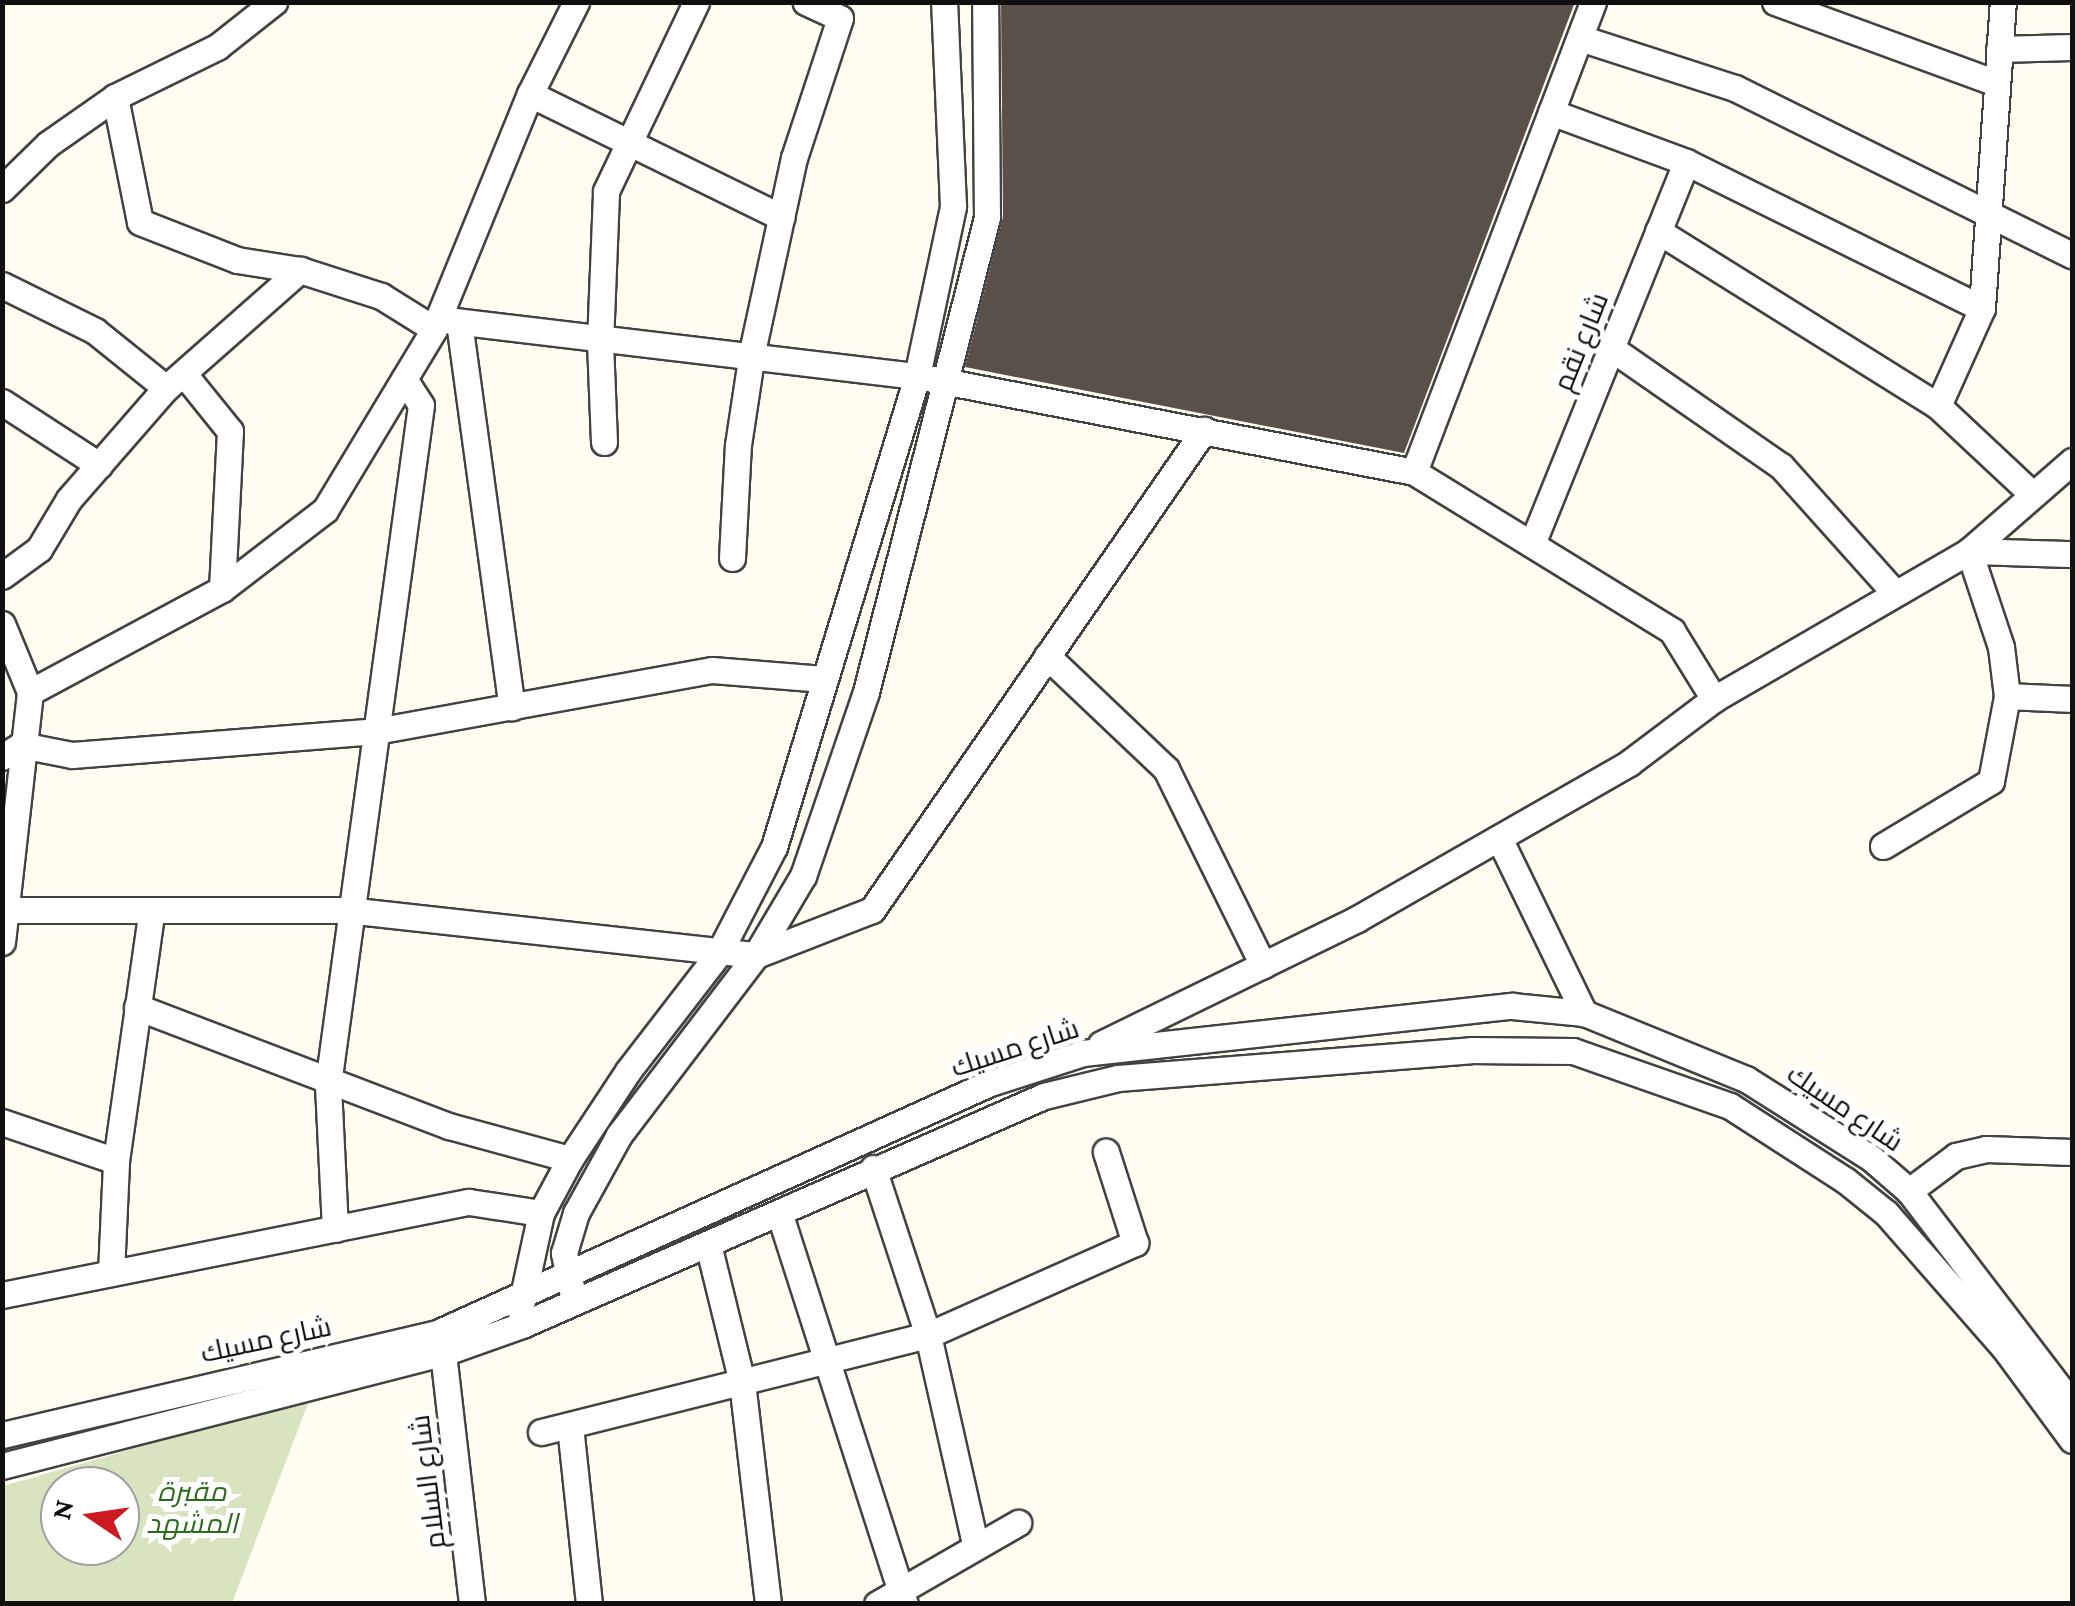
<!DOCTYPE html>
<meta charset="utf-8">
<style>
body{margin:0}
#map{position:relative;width:2075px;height:1606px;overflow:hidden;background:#fffcf1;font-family:"Crimson Pro",Cairo,serif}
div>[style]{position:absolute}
.cemetery>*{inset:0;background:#d8e4bf}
.building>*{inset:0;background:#59504a}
.roads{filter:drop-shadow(2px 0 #424242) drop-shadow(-2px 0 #424242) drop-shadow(0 2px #424242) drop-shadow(0 -2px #424242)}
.minor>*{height:25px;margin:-12.5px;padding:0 12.5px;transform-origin:12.5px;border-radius:12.5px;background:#fff}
span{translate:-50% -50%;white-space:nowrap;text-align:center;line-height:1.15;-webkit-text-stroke:10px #fff;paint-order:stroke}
.street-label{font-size:28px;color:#0f0f0f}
.park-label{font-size:28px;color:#2a6d19;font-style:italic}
.frame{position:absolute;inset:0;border:5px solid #0f0f0f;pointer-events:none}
.north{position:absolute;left:40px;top:1466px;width:100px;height:100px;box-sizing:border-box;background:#fff;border:2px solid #9f9f9f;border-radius:50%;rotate:283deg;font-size:28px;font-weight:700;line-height:40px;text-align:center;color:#0f0f0f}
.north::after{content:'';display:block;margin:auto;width:35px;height:45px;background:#cc1a21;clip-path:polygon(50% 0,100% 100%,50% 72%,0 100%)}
</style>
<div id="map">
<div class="cemetery">
<div style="clip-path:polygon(evenodd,310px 1398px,232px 1603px,3px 1604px,3px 1486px,310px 1398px,60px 1486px,120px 1486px,120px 1546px,60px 1546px,60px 1486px)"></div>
</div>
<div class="building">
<div style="clip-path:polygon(1001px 2px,1575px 2px,1404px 453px,965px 367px,1003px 217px)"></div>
</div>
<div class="roads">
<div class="minor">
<div style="left:1775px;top:2px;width:235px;rotate:20.1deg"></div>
<div style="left:1580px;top:38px;width:163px;rotate:17.9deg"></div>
<div style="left:1735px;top:88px;width:376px;rotate:26.4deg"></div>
<div style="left:1999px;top:49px;width:73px;rotate:-1.6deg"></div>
<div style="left:530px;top:94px;width:280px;rotate:26.1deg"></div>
<div style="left:115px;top:97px;width:127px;rotate:78.7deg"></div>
<div style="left:140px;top:222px;width:104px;rotate:21.4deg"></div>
<div style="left:237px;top:260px;width:64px;rotate:9deg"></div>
<div style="left:300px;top:270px;width:85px;rotate:17.8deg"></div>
<div style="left:381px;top:296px;width:62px;rotate:31.9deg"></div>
<div style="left:1551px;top:112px;width:144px;rotate:20.3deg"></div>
<div style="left:1686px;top:162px;width:330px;rotate:26.3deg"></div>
<div style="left:2px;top:189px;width:64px;rotate:-44.4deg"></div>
<div style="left:48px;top:144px;width:82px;rotate:-35deg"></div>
<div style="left:115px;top:97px;width:114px;rotate:-26.1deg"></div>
<div style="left:217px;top:47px;width:73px;rotate:-38.3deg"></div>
<div style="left:1658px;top:231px;width:330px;rotate:32deg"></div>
<div style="left:1938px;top:406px;width:129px;rotate:43.1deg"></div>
<div style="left:2px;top:285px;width:104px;rotate:26.3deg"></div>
<div style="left:95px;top:331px;width:91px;rotate:38.8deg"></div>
<div style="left:438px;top:319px;width:482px;rotate:6.8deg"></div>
<div style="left:917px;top:376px;width:506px;rotate:10.93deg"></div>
<div style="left:1414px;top:472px;width:303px;rotate:31.6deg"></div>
<div style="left:1672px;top:631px;width:80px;rotate:58.3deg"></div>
<div style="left:459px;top:322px;width:389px;rotate:82.2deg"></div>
<div style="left:1611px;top:348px;width:207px;rotate:34.8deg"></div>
<div style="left:1781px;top:466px;width:168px;rotate:48.1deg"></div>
<div style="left:184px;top:374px;width:73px;rotate:51.1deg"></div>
<div style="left:230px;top:431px;width:158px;rotate:92.9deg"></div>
<div style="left:2px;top:402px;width:116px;rotate:33deg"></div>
<div style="left:1938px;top:406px;width:107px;rotate:-65.8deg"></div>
<div style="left:1982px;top:308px;width:307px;rotate:-86.1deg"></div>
<div style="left:604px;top:442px;width:99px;rotate:-92.3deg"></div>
<div style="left:600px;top:343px;width:152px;rotate:-87.7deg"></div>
<div style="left:606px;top:191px;width:209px;rotate:-64.5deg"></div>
<div style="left:1414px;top:472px;width:503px;rotate:-69.15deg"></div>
<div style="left:1532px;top:544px;width:412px;rotate:-68deg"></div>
<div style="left:732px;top:558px;width:113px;rotate:-87deg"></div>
<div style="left:738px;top:445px;width:94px;rotate:-81.4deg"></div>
<div style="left:752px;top:352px;width:198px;rotate:-77.8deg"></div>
<div style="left:794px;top:158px;width:147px;rotate:-71.8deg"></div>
<div style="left:840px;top:18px;width:38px;rotate:-155deg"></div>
<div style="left:2px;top:576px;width:46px;rotate:-36.1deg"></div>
<div style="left:39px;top:549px;width:58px;rotate:-59deg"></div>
<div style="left:69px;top:499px;width:147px;rotate:-48.9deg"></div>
<div style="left:166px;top:388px;width:179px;rotate:-41.4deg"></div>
<div style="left:2px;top:624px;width:74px;rotate:67.6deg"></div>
<div style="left:1047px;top:656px;width:164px;rotate:43.5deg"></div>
<div style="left:1166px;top:769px;width:219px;rotate:63.7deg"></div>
<div style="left:2007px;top:696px;width:65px;rotate:2.6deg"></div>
<div style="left:2px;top:757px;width:22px;rotate:-32deg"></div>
<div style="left:21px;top:745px;width:52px;rotate:11.1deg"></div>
<div style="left:72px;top:755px;width:305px;rotate:-4.5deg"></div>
<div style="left:376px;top:731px;width:341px;rotate:-10.3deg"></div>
<div style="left:712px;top:670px;width:112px;rotate:4.6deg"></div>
<div style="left:1499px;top:838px;width:195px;rotate:64.1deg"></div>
<div style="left:1883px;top:846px;width:126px;rotate:-31deg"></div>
<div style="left:1991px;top:781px;width:86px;rotate:-79.3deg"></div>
<div style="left:2007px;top:696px;width:49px;rotate:-97deg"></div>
<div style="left:2001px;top:647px;width:101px;rotate:-108.4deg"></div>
<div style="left:1969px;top:551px;width:137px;rotate:-41.1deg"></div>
<div style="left:2px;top:910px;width:345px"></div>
<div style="left:347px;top:910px;width:411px;rotate:6.3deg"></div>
<div style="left:756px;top:955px;width:124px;rotate:-21.2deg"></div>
<div style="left:872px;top:910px;width:584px;rotate:-55.33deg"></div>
<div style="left:2px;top:942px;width:252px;rotate:-83.6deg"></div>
<div style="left:30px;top:692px;width:218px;rotate:-28.2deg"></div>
<div style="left:222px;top:589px;width:130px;rotate:-37.5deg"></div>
<div style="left:325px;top:510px;width:211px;rotate:-58.9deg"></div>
<div style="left:434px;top:329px;width:254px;rotate:-67.8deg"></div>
<div style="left:530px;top:94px;width:103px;rotate:-63.4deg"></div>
<div style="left:137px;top:1007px;width:334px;rotate:20.9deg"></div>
<div style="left:449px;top:1126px;width:125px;rotate:15.3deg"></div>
<div style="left:1101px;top:1044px;width:285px;rotate:-26deg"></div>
<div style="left:1357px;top:919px;width:314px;rotate:-29.8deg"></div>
<div style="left:1629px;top:763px;width:106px;rotate:-37deg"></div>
<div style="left:1714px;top:699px;width:295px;rotate:-30.1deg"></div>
<div style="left:1969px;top:551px;width:103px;rotate:1.7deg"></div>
<div style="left:2px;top:1122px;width:120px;rotate:18.9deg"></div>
<div style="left:873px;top:1168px;width:176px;rotate:71.8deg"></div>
<div style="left:928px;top:1335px;width:213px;rotate:77.3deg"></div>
<div style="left:1909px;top:1191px;width:59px;rotate:-36.7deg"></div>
<div style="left:1956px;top:1156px;width:31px;rotate:-13deg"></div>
<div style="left:1986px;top:1149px;width:86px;rotate:2deg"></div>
<div style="left:780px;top:1215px;width:409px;rotate:72.2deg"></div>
<div style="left:335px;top:1229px;width:145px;rotate:-92.8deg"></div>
<div style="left:328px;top:1084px;width:685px;rotate:-82.2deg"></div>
<div style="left:421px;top:405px;width:31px;rotate:-123deg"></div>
<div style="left:709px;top:1248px;width:138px;rotate:76.2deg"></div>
<div style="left:742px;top:1382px;width:224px;rotate:83.3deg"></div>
<div style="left:111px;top:1273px;width:112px;rotate:-87.4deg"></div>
<div style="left:116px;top:1161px;width:249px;rotate:-81.9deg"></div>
<div style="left:572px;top:1291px;width:39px;rotate:-102deg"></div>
<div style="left:564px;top:1253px;width:42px;rotate:-73.3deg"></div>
<div style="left:576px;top:1213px;width:89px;rotate:-61.1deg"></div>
<div style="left:619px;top:1135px;width:226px;rotate:-52.7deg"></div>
<div style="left:756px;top:955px;width:92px;rotate:-59.3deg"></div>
<div style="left:803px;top:876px;width:194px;rotate:-71.1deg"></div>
<div style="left:866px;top:692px;width:490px;rotate:-75.7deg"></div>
<div style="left:987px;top:217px;width:215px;rotate:-90.5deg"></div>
<div style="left:2px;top:1295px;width:476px;rotate:-11.3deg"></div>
<div style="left:469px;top:1202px;width:73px;rotate:8.7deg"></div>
<div style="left:520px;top:1310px;width:99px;rotate:-77.8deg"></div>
<div style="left:541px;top:1213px;width:61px;rotate:-61.8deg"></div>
<div style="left:570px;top:1159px;width:105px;rotate:-56.6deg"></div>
<div style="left:628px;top:1071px;width:149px;rotate:-52.4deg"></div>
<div style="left:719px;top:953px;width:119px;rotate:-62.6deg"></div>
<div style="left:774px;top:847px;width:492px;rotate:-73.1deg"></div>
<div style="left:917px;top:376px;width:174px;rotate:-78deg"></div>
<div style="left:953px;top:206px;width:204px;rotate:-92.5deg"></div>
<div style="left:443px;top:1353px;width:253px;rotate:83.4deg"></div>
<div style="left:570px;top:1426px;width:179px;rotate:83.9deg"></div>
<div style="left:541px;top:1432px;width:399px;rotate:-14.1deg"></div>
<div style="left:928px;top:1335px;width:227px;rotate:-24deg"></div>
<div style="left:1135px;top:1243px;width:96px;rotate:-107.7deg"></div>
<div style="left:2px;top:1435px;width:447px;rotate:-13.2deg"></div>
<div style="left:437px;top:1333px;width:607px;rotate:-24.33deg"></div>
<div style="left:990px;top:1083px;width:98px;rotate:-17.9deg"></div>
<div style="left:1083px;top:1053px;width:432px;rotate:-6.3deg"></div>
<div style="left:1512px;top:1006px;width:72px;rotate:5.6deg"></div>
<div style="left:1584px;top:1013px;width:175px;rotate:22.2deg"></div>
<div style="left:1746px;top:1079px;width:148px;rotate:32.3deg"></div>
<div style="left:1871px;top:1158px;width:50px;rotate:41deg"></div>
<div style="left:1909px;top:1191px;width:268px;rotate:52.6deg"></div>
<div style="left:2px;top:1466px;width:455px;rotate:-14.4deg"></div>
<div style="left:443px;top:1353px;width:84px;rotate:-19.5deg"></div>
<div style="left:522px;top:1325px;width:570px;rotate:-23.69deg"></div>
<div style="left:1044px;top:1096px;width:76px;rotate:-13.7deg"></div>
<div style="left:1118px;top:1078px;width:354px;rotate:-4.5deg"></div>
<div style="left:1471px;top:1050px;width:102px;rotate:0.6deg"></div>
<div style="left:1573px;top:1051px;width:166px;rotate:19.3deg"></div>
<div style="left:1730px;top:1106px;width:137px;rotate:32.8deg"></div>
<div style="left:1845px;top:1180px;width:53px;rotate:38.8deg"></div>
<div style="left:1886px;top:1213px;width:181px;rotate:48.8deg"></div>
<div style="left:2005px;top:1349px;width:113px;rotate:53.6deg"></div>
<div style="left:877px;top:1604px;width:163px;rotate:-29.9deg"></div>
</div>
</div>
<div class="street-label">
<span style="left:1581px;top:342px;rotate:-68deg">شارع نقم</span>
<span style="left:1015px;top:1048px;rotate:-18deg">شارع مسيك</span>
<span style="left:1845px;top:1108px;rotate:34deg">شارع مسيك</span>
<span style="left:266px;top:1340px;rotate:-12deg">شارع مسيك</span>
<span style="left:428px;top:1482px;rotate:-97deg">شارع السلام</span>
</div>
<div class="park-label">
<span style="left:192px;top:1508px">مقبرة<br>المشهد</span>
</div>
<div class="frame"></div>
<div class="north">N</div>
</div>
